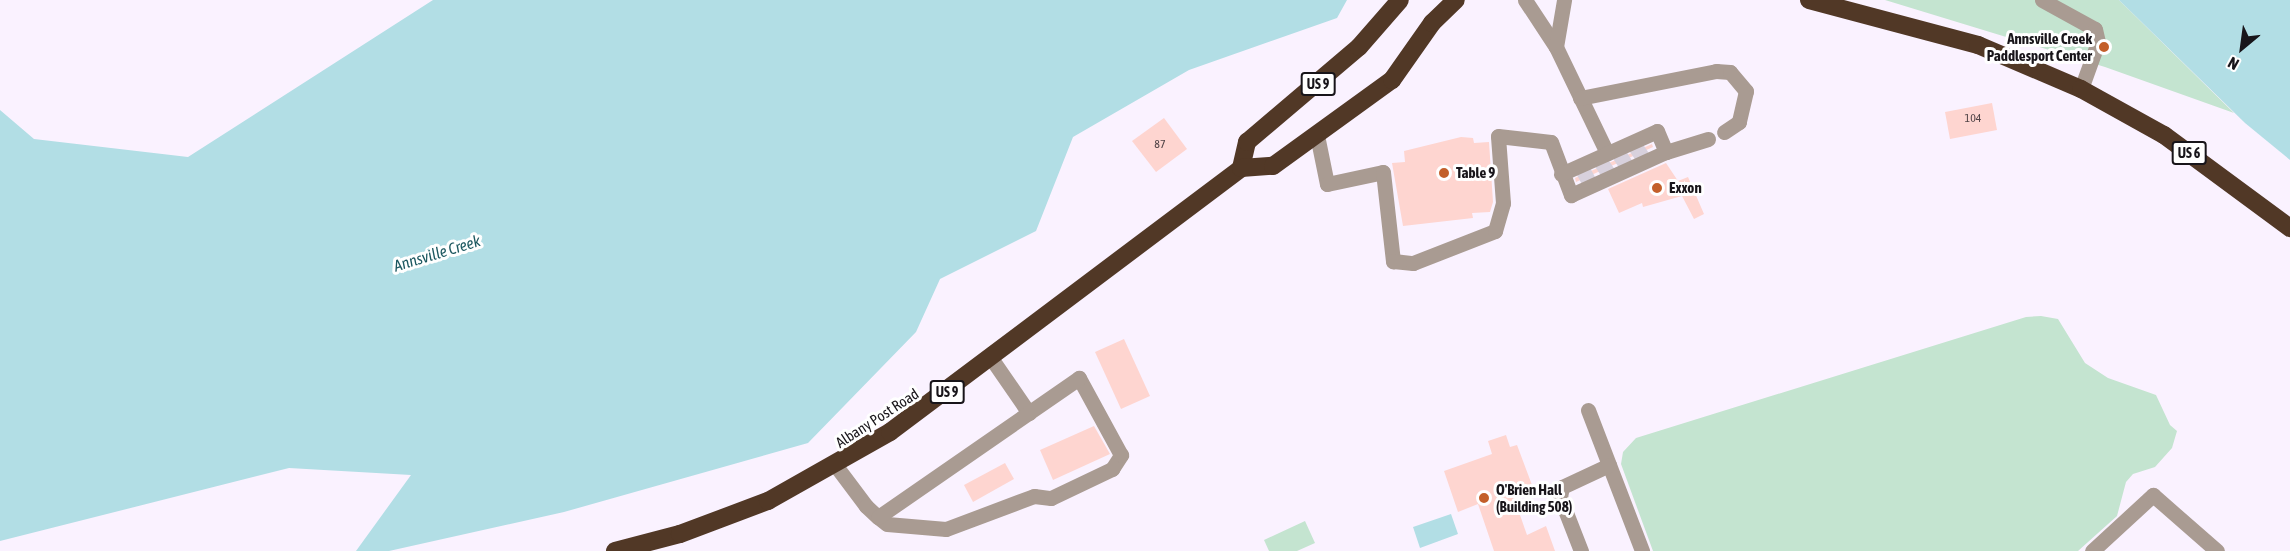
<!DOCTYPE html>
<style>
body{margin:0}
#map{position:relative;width:2290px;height:551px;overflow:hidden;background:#faf2ff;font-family:"Asap Condensed",sans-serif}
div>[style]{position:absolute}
.green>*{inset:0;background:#c4e4d0}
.water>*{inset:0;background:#b2dee5}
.building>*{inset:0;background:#fed5d0}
.minor-tunnel>*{height:15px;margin-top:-7.5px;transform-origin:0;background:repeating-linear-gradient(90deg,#d8d1dd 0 15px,transparent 0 23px)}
.minor>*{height:15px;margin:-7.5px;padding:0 7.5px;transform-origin:7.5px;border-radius:7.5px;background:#a99b92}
.highway>*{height:18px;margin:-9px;padding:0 9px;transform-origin:9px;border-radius:9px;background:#513826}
.dots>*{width:16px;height:16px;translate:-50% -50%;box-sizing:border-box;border:3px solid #fff;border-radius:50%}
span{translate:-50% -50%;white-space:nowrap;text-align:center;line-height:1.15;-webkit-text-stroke:6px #fff;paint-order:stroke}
.number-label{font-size:12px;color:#524548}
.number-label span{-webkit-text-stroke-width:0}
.shield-label span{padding:2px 4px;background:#fff;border:2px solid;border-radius:4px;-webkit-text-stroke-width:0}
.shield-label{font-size:14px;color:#18151a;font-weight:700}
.poi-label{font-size:15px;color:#18151a;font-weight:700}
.right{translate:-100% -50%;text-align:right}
.left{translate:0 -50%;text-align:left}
.street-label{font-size:15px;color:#18151a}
.water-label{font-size:16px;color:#1b575f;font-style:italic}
.north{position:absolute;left:2212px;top:18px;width:60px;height:60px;-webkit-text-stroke:4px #fff;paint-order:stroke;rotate:209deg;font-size:16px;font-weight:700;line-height:24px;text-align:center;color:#18151a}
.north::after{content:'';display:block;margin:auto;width:21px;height:27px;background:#18151a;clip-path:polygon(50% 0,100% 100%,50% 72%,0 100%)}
</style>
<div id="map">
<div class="green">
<div style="clip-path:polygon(1885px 0,2119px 0,2234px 113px,2105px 67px)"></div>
<div style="clip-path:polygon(2041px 316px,2058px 319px,2085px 363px,2108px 378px,2156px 395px,2170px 425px,2177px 431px,2172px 448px,2155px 467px,2133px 474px,2126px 482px,2117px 516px,2078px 551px,1653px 551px,1621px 464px,1623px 452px,1636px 438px,2026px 317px)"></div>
<div style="clip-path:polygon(1305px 521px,1315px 543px,1297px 551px,1269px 551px,1264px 540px)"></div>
</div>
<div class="water">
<div style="clip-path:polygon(433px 0,1347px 0,1337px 18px,1189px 70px,1073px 137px,1036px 231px,940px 279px,916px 332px,808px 443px,564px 512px,389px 551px,356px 551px,411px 475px,289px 468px,0 541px,0 110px,34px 139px,188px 157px)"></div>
<div style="clip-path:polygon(2119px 0,2290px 0,2290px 160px,2245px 123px)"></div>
<div style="clip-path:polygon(1451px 514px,1458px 534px,1420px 548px,1413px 527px)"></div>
</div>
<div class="building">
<div style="clip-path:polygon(1992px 103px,1997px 130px,1950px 139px,1945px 112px)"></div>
<div style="clip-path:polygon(1164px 118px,1187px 149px,1156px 172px,1132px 141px)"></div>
<div style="clip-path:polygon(1461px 137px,1473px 138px,1474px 143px,1489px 142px,1493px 202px,1490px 212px,1472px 213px,1473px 218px,1403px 226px,1392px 163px,1405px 162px,1404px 151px)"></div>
<div style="clip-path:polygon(1652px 144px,1653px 147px,1576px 182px,1575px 178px)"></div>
<div style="clip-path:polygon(1666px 163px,1678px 181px,1688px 177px,1704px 214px,1694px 219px,1682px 196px,1643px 207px,1642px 203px,1619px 213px,1608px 189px)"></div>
<div style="clip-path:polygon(1124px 339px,1150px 396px,1121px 409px,1095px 352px)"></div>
<div style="clip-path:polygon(1094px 426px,1110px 454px,1053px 480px,1040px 450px)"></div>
<div style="clip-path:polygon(1506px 435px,1510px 447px,1517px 445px,1532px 485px,1512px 492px,1527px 535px,1546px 526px,1555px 551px,1494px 551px,1478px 504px,1458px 512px,1444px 471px,1492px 454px,1488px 441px)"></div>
<div style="clip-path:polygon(1005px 463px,1014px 479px,973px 502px,964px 485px)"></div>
</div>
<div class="minor-tunnel">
<div style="left:1634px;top:144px;width:18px;rotate:56deg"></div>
<div style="left:1618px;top:152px;width:17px;rotate:57deg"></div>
<div style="left:1600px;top:160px;width:17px;rotate:57deg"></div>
<div style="left:1582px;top:168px;width:17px;rotate:62deg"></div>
</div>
<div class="minor">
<div style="left:1525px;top:0;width:56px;rotate:56.6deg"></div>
<div style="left:1556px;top:47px;width:118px;rotate:64.3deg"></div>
<div style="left:2042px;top:0;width:60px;rotate:28.7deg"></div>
<div style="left:2095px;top:29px;width:13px;rotate:77deg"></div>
<div style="left:2098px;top:42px;width:50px;rotate:109.9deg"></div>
<div style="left:1556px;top:47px;width:48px;rotate:-80.3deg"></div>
<div style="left:1580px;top:98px;width:139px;rotate:-11.2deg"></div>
<div style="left:1716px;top:71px;width:14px;rotate:4deg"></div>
<div style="left:1730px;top:72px;width:25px;rotate:50deg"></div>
<div style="left:1746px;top:91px;width:32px;rotate:103deg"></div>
<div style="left:1739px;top:122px;width:18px;rotate:146deg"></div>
<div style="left:1317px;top:135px;width:50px;rotate:78.5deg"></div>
<div style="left:1327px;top:184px;width:57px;rotate:-12.1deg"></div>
<div style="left:1383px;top:172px;width:90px;rotate:83.6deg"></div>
<div style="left:1393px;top:261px;width:20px;rotate:6deg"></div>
<div style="left:1413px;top:263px;width:88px;rotate:-21.3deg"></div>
<div style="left:1495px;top:231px;width:29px;rotate:-74deg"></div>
<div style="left:1503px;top:203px;width:67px;rotate:-94.3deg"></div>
<div style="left:1498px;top:136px;width:53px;rotate:6.5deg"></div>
<div style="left:1551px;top:142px;width:57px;rotate:69.3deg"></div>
<div style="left:1571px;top:195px;width:104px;rotate:-24.4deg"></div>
<div style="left:1666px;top:152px;width:44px;rotate:-17.2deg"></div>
<div style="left:1561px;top:174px;width:105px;rotate:-24.1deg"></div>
<div style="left:1657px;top:131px;width:23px;rotate:67deg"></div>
<div style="left:991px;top:358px;width:67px;rotate:55.4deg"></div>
<div style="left:1588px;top:410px;width:151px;rotate:69deg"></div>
<div style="left:836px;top:466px;width:50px;rotate:53.1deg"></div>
<div style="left:866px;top:506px;width:16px;rotate:43deg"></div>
<div style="left:878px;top:517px;width:11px;rotate:38deg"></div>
<div style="left:887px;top:524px;width:59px;rotate:4.8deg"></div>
<div style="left:946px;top:529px;width:94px;rotate:-20.6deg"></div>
<div style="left:1034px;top:496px;width:17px;rotate:7deg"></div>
<div style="left:1051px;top:498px;width:68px;rotate:-25.4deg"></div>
<div style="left:1112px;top:469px;width:17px;rotate:-57deg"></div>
<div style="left:1121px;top:455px;width:88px;rotate:-118.6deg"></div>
<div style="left:1079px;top:378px;width:244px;rotate:145.3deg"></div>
<div style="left:1581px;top:551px;width:58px;rotate:-111.3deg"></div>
<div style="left:1560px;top:497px;width:10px;rotate:-79deg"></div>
<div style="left:1562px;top:487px;width:52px;rotate:-25.1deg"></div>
<div style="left:2092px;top:551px;width:83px;rotate:-42.6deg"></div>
<div style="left:2153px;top:495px;width:85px;rotate:41.2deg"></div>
</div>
<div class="highway">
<div style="left:1809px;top:0;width:175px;rotate:14.9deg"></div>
<div style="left:1978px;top:45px;width:112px;rotate:23.1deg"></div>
<div style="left:2081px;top:89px;width:95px;rotate:29deg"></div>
<div style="left:2164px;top:135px;width:157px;rotate:36.4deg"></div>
<div style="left:1241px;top:168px;width:27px;rotate:-77deg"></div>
<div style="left:1247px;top:142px;width:147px;rotate:-40.3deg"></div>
<div style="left:1359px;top:47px;width:62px;rotate:-48.9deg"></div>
<div style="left:615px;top:551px;width:67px;rotate:-14.7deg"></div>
<div style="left:680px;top:534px;width:94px;rotate:-20.6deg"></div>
<div style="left:768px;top:501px;width:140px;rotate:-29.5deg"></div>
<div style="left:890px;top:432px;width:439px;rotate:-36.9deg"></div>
<div style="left:1241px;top:168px;width:32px;rotate:-4deg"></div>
<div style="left:1273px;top:166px;width:147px;rotate:-35.9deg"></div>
<div style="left:1392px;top:80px;width:70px;rotate:-54.9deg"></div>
<div style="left:1432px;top:23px;width:33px;rotate:-44deg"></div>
</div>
<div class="dots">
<div style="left:2104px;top:47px;background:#c35f2a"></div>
<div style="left:1444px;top:173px;background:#c35f2a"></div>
<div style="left:1657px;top:188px;background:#c35f2a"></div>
<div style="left:1484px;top:498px;background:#c35f2a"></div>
</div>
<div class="number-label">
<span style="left:1973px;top:119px">104</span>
<span style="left:1160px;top:145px">87</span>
</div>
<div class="shield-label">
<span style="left:1318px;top:84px">US 9</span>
<span style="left:2189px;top:153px">US 6</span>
<span style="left:947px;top:392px">US 9</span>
</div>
<div class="poi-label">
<span class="right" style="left:2092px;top:47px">Annsville Creek<br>Paddlesport Center</span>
<span class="left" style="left:1456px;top:173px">Table 9</span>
<span class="left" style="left:1669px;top:188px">Exxon</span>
<span class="left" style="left:1496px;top:498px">O'Brien Hall<br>(Building 508)</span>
</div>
<div class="street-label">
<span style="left:877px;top:418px;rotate:-33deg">Albany Post Road</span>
</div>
<div class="water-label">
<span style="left:437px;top:253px;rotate:-17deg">Annsville Creek</span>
</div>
<div class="north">N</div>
</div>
